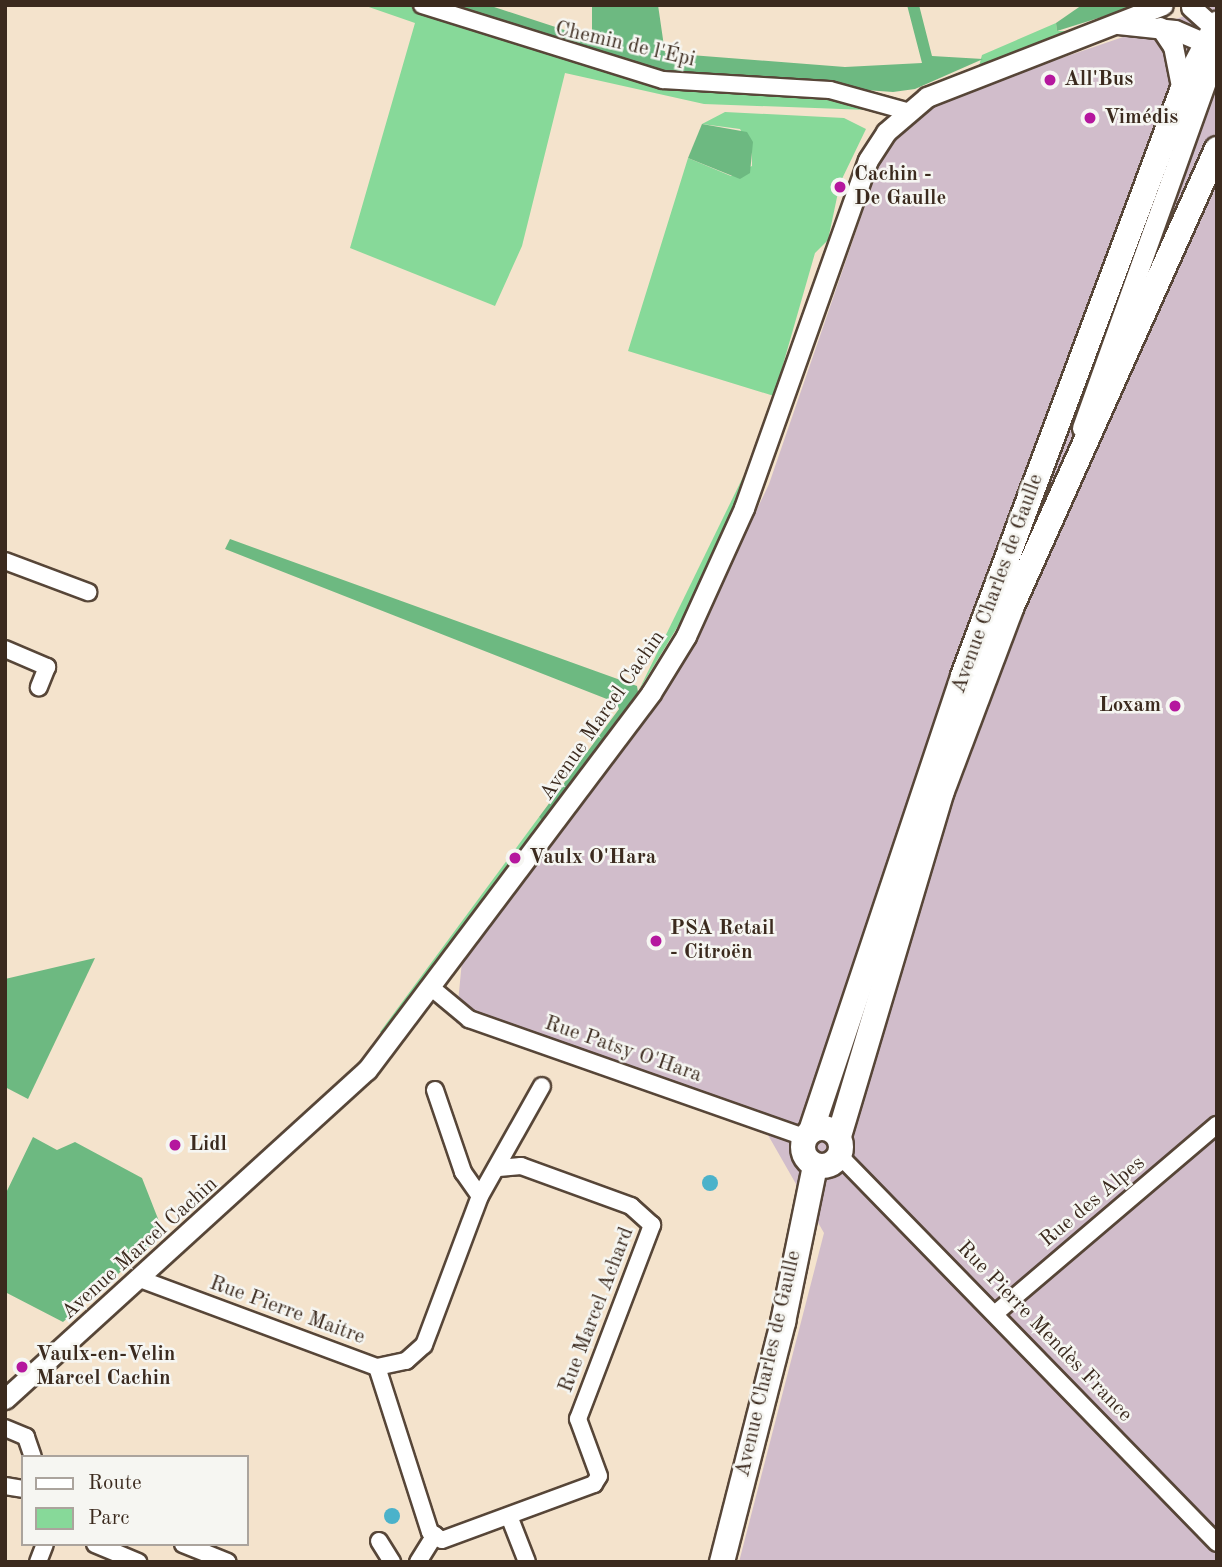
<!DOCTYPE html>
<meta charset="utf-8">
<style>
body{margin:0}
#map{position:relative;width:1222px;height:1567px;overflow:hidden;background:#f4e3cc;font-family:"Old Standard TT",serif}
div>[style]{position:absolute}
.industrial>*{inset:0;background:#d1bdcb}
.green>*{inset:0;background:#87d999}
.forest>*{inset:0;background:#6db981}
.water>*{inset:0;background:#4bb2ca}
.round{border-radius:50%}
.roads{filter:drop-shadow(2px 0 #574638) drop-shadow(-2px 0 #574638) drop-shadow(0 2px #574638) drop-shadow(0 -2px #574638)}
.minor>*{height:16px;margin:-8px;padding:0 8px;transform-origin:8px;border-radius:8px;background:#fff}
.tertiary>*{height:19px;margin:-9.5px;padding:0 9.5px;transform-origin:9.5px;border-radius:9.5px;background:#fff}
.primary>*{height:24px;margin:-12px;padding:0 12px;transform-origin:12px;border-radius:12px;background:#fff}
.primary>.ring{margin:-12px;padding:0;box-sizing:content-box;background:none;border:24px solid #fff;border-radius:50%}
.dots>*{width:19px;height:19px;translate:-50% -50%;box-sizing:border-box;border:4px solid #f6f6f2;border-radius:50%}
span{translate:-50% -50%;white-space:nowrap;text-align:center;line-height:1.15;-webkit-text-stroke:5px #f6f6f2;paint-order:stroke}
.street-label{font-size:21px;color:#3b2a1e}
.poi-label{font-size:21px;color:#3b2a1e;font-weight:700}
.left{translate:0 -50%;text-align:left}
.right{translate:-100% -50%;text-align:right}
.frame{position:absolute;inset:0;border:7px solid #3b2a1e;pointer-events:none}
.legend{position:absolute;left:21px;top:1455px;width:228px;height:91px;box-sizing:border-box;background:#f6f6f2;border:2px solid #aba49d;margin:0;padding:9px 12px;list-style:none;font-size:21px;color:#3b2a1e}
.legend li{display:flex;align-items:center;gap:14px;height:35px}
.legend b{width:35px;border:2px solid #aba49d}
</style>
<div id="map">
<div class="industrial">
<div style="clip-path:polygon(1217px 5px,1217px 1562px,739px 1562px,824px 1233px,768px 1135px,456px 1023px,462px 961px,652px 708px,705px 618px,769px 484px,884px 150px,941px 99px)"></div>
</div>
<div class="green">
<div style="clip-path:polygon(363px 5px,405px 5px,664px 88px,836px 98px,868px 110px,704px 104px,565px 73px,522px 246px,495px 306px,350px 248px,415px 23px)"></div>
<div style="clip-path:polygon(1056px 23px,1057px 31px,1066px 31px,979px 66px,982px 55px)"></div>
<div style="clip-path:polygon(725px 112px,844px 118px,866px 129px,840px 183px,828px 240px,815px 253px,774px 396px,628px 351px,688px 158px,731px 176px,752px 166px,752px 149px,740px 129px,702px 124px)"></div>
<div style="clip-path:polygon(743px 477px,742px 488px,689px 608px,638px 692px)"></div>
<div style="clip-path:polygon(539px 817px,543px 822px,385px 1035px,380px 1032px)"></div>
</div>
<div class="forest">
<div style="clip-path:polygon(447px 5px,488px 5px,583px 36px,592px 33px,592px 5px,658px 5px,665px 53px,845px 67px,922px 63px,907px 5px,919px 5px,932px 56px,983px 59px,915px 89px,893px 92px,671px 76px)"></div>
<div style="clip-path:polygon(1082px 5px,1140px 5px,1057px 31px,1056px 23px)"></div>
<div style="clip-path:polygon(702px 124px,747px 132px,753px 142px,750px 173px,740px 179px,688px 158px)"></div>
<div style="clip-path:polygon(230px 539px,637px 686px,638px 692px,543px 822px,539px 817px,619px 709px,617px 703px,225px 549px)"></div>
<div style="clip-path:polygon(95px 958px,28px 1099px,5px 1087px,5px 979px)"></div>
<div style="clip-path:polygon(33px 1137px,57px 1150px,75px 1142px,142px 1178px,164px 1234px,63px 1322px,5px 1292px,5px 1195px)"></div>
</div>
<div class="water">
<div class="round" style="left:702px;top:1175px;width:16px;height:16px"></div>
<div class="round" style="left:384px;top:1508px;width:16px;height:16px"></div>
</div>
<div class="roads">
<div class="minor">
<div style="left:422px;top:5px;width:252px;rotate:17.3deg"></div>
<div style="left:663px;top:80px;width:167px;rotate:3.4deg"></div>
<div style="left:830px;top:90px;width:79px;rotate:15.4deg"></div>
<div style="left:5px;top:561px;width:89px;rotate:20.5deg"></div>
<div style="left:5px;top:649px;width:46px;rotate:23.2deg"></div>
<div style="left:47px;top:667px;width:22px;rotate:112deg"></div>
<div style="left:433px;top:989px;width:47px;rotate:39.8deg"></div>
<div style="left:469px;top:1019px;width:357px;rotate:19.4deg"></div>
<div style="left:435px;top:1090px;width:87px;rotate:71.1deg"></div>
<div style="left:463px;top:1172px;width:29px;rotate:55deg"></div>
<div style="left:838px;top:1154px;width:543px;rotate:45.75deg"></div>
<div style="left:140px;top:1279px;width:253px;rotate:20.4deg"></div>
<div style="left:377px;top:1367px;width:30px;rotate:-12deg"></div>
<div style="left:406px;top:1361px;width:24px;rotate:-42deg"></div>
<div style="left:424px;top:1345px;width:159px;rotate:-69.4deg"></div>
<div style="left:480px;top:1196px;width:126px;rotate:-60.6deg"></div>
<div style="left:997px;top:1312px;width:289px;rotate:-40.4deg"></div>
<div style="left:377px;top:1367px;width:173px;rotate:72.2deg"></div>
<div style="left:430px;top:1532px;width:14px;rotate:34deg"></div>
<div style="left:442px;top:1540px;width:162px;rotate:-20.2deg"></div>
<div style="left:594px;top:1484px;width:9px;rotate:-58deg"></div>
<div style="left:599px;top:1476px;width:61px;rotate:-110.2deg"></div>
<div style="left:578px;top:1419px;width:208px;rotate:-69.1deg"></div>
<div style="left:652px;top:1225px;width:28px;rotate:-138deg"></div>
<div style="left:631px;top:1206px;width:117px;rotate:-160deg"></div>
<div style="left:521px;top:1166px;width:25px;rotate:175deg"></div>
<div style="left:5px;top:1428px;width:23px;rotate:23deg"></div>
<div style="left:26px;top:1437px;width:21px;rotate:71deg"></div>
<div style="left:5px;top:1486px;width:18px;rotate:9deg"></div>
<div style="left:509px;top:1516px;width:49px;rotate:68.6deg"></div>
<div style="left:379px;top:1541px;width:25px;rotate:58deg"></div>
<div style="left:95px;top:1544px;width:47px;rotate:22.7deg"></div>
<div style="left:183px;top:1544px;width:48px;rotate:21.8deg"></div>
<div style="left:38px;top:1562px;width:19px;rotate:-69deg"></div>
<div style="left:418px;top:1562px;width:32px;rotate:-58deg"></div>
</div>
<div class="tertiary">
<div style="left:1191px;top:7px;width:31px;rotate:42deg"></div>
<div style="left:1214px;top:28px;width:13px;rotate:81deg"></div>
<div style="left:1118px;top:24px;width:57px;rotate:6deg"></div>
<div style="left:1175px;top:30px;width:46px;rotate:23.2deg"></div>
<div style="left:1160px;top:27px;width:23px;rotate:56deg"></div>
<div style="left:1173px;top:46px;width:46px;rotate:78.7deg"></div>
<div style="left:1082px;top:428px;width:400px;rotate:-70.3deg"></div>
<div style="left:5px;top:1399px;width:489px;rotate:-42.3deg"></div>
<div style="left:367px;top:1070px;width:472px;rotate:-53deg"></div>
<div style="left:651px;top:693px;width:67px;rotate:-58.4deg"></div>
<div style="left:686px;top:636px;width:141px;rotate:-65.6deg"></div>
<div style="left:744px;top:508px;width:369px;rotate:-70.4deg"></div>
<div style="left:868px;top:160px;width:33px;rotate:-57deg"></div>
<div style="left:886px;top:132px;width:54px;rotate:-40.5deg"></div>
<div style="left:927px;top:97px;width:253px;rotate:-21.3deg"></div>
</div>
<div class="primary">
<div class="ring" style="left:803px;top:1128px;width:14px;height:14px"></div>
<div style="left:811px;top:1131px;width:480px;rotate:-71.5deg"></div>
<div style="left:963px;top:676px;width:625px;rotate:-69.48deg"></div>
<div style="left:1182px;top:91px;width:76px;rotate:-62.4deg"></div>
<div style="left:839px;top:1136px;width:360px;rotate:-73.4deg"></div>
<div style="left:942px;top:791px;width:196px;rotate:-69.3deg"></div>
<div style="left:1011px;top:608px;width:503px;rotate:-65.83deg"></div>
<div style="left:722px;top:1562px;width:248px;rotate:-75.7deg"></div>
<div style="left:783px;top:1322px;width:159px;rotate:-78.4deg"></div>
</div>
</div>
<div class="dots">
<div style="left:1050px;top:80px;background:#b5179e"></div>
<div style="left:1090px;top:118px;background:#b5179e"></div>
<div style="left:840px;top:187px;background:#b5179e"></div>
<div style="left:1175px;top:706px;background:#b5179e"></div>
<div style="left:515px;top:858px;background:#b5179e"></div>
<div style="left:656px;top:941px;background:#b5179e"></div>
<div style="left:175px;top:1145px;background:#b5179e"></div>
<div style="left:22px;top:1367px;background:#b5179e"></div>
</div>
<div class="street-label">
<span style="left:625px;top:45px;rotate:13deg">Chemin de l'Épi</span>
<span style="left:998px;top:584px;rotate:-70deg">Avenue Charles de Gaulle</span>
<span style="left:603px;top:716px;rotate:-55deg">Avenue Marcel Cachin</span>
<span style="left:623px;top:1050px;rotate:19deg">Rue Patsy O'Hara</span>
<span style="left:1093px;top:1202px;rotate:-40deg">Rue des Alpes</span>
<span style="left:140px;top:1249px;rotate:-42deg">Avenue Marcel Cachin</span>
<span style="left:597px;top:1310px;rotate:-69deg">Rue Marcel Achard</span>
<span style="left:287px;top:1311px;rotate:20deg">Rue Pierre Maitre</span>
<span style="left:1044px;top:1332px;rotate:46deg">Rue Pierre Mendès France</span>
<span style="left:769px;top:1364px;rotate:-77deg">Avenue Charles de Gaulle</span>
</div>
<div class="poi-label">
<span class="left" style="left:1064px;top:80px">All'Bus</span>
<span class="left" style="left:1104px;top:118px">Vimédis</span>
<span class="left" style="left:854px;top:187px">Cachin -<br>De Gaulle</span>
<span class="right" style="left:1161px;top:706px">Loxam</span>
<span class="left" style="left:529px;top:858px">Vaulx O'Hara</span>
<span class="left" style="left:670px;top:941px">PSA Retail<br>- Citroën</span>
<span class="left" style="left:189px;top:1145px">Lidl</span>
<span class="left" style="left:36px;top:1367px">Vaulx-en-Velin<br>Marcel Cachin</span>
</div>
<div class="frame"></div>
<ul class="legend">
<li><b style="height:9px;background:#fff"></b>Route</li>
<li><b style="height:19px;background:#87d999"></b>Parc</li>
</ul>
</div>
